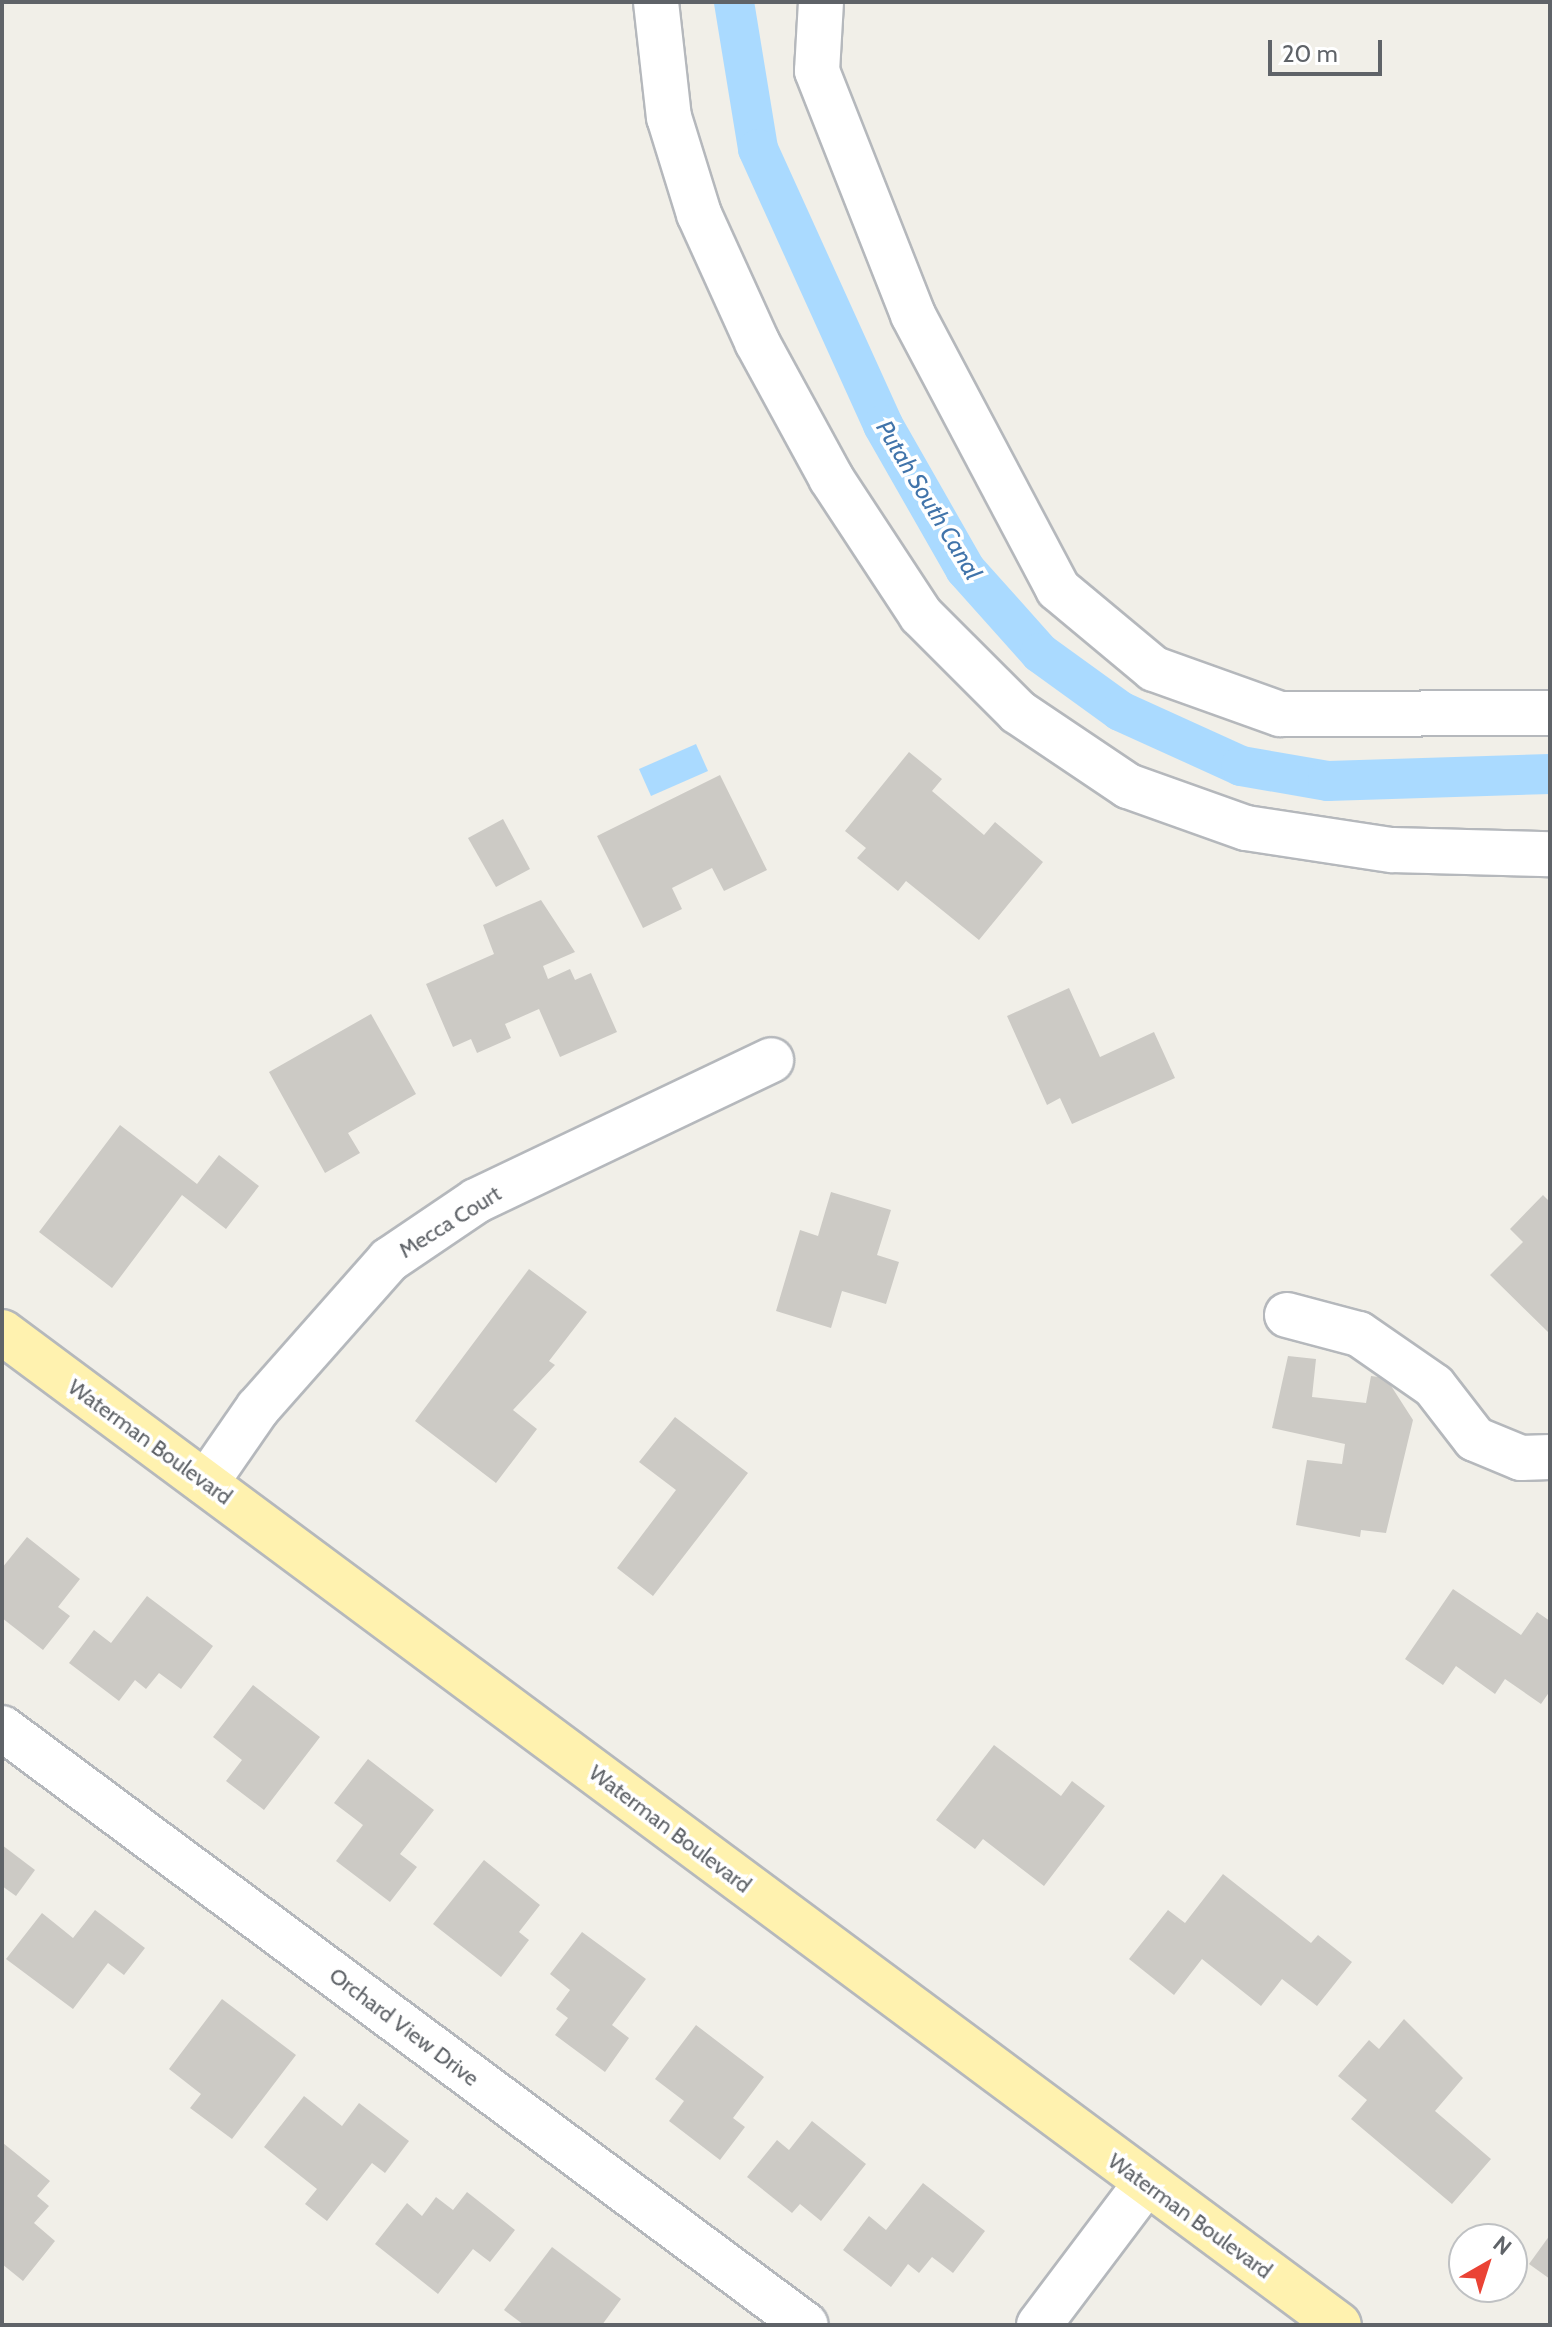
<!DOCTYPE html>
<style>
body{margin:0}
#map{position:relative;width:1552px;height:2327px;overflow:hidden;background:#f1efe8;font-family:Cabin,sans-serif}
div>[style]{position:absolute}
.water>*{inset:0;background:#aadaff}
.canal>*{height:40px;margin:-20px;padding:0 20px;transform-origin:20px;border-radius:20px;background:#aadaff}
.building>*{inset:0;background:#cccac5}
.roads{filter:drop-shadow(2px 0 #b5b8bc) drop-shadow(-2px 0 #b5b8bc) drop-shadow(0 2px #b5b8bc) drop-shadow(0 -2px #b5b8bc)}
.minor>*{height:44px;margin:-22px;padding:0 22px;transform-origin:22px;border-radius:22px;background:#fff}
.major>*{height:44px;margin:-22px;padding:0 22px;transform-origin:22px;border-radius:22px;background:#fff2af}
span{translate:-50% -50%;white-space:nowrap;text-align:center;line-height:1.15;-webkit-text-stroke:7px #fff;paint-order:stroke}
.street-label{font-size:22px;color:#5f6368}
.water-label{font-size:24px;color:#4174aa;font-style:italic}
.frame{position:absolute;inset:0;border:4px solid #5f6368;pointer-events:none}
.north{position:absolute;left:1448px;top:2223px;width:80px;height:80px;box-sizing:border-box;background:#fff;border:2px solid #bfc1c3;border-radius:50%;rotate:39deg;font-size:22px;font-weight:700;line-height:32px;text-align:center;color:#5f6368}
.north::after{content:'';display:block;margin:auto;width:28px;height:36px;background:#ea4335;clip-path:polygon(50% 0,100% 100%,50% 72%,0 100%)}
.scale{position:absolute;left:1268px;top:40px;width:114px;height:36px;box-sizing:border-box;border:4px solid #5f6368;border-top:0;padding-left:10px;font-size:24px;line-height:28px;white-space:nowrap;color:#5f6368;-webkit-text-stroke:6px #fff;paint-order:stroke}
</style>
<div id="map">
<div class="water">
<div style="clip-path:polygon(696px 744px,708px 771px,651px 796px,639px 769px)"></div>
</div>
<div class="canal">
<div style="left:734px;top:2px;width:149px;rotate:80.7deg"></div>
<div style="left:758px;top:149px;width:303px;rotate:65.6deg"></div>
<div style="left:883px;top:425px;width:166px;rotate:60.3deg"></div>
<div style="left:965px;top:569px;width:113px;rotate:48.2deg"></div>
<div style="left:1040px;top:653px;width:99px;rotate:35.9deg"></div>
<div style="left:1120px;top:711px;width:133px;rotate:24.4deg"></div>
<div style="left:1241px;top:766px;width:88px;rotate:9.8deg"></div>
<div style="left:1328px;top:781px;width:222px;rotate:-1.8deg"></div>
</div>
<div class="building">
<div style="clip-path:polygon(909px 752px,942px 779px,932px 791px,984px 835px,995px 822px,1043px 862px,979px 940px,906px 881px,898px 891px,857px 858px,866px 848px,845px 831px)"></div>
<div style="clip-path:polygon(720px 775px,767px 870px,724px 891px,712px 868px,672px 888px,682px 909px,643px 928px,597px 836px)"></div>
<div style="clip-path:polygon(503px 819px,530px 869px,496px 887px,468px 838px)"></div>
<div style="clip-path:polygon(541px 900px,575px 952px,543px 966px,548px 979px,570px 969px,575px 980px,591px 973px,617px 1032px,560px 1057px,539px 1009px,505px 1024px,511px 1038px,477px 1053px,471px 1039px,453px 1047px,426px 984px,494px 954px,483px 925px)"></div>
<div style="clip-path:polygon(1069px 988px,1100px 1057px,1154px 1032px,1175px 1078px,1072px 1124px,1060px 1098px,1047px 1105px,1007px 1016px)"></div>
<div style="clip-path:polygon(371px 1014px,416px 1094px,348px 1133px,360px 1153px,325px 1173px,269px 1072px)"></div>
<div style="clip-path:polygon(120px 1125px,197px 1184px,219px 1155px,259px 1186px,226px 1229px,182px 1195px,112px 1288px,39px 1232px)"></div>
<div style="clip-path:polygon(831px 1192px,891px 1210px,877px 1255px,899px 1262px,886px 1304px,842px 1291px,831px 1328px,776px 1311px,800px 1230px,818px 1236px)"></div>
<div style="clip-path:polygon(1543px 1195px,1550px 1202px,1548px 1332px,1490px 1275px,1523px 1242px,1510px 1229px)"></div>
<div style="clip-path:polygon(529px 1269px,587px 1312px,549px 1361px,555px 1365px,513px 1410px,537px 1429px,496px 1483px,415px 1421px)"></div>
<div style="clip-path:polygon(1288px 1356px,1316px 1359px,1312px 1397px,1366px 1403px,1371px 1376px,1386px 1378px,1413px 1420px,1386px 1533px,1361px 1530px,1360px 1537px,1296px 1525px,1307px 1460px,1342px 1464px,1345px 1444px,1272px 1428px)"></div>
<div style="clip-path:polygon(675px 1417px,748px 1473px,653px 1596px,617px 1568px,676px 1490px,639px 1462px)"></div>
<div style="clip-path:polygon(27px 1537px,80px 1579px,58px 1607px,70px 1616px,43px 1650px,2px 1618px,2px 1568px)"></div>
<div style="clip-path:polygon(1453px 1589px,1521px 1635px,1537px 1612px,1550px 1621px,1550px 1691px,1541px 1704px,1505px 1679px,1495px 1694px,1456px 1666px,1443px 1685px,1405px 1659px)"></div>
<div style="clip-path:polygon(147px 1596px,213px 1646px,181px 1689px,159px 1673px,146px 1689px,135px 1680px,119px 1701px,69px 1663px,94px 1630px,111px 1643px)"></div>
<div style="clip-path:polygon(253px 1685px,320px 1737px,264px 1810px,226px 1781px,242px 1760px,213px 1737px)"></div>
<div style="clip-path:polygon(994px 1745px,1061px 1796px,1072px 1781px,1105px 1806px,1044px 1886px,983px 1839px,975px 1849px,936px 1820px)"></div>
<div style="clip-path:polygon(368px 1759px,434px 1810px,400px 1854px,417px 1867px,390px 1902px,336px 1861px,363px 1825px,334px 1803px)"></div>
<div style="clip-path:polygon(2px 1845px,35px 1870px,16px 1896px,2px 1886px)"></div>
<div style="clip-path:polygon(484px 1860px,540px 1905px,519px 1932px,529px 1940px,501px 1977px,433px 1924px)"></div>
<div style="clip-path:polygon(1223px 1874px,1311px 1943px,1318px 1935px,1352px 1962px,1317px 2006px,1282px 1979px,1261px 2006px,1202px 1959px,1174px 1995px,1129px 1959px,1168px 1910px,1185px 1923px)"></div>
<div style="clip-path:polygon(95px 1910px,145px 1948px,124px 1975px,108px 1963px,73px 2009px,6px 1959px,42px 1913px,73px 1938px)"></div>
<div style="clip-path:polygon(582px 1932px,646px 1979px,612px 2025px,629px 2038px,605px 2072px,555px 2035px,568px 2018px,556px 2009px,570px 1990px,550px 1974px)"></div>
<div style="clip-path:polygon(222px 1999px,296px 2055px,232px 2139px,190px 2108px,201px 2094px,169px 2069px)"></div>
<div style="clip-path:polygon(1404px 2019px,1463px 2078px,1435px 2111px,1491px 2159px,1452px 2204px,1351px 2119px,1367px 2100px,1338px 2076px,1369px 2040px,1379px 2049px)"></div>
<div style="clip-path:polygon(696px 2025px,764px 2077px,733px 2118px,745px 2127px,720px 2160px,669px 2121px,684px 2101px,655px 2079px)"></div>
<div style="clip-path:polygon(304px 2096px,342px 2126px,359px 2103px,409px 2141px,385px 2173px,372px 2163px,327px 2221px,305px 2204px,317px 2189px,264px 2147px)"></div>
<div style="clip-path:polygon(812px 2121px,866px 2164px,821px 2221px,800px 2204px,792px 2213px,747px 2177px,777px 2140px,789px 2150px)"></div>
<div style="clip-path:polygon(3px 2143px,50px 2181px,37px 2196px,49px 2206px,34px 2223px,55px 2241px,23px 2281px,2px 2264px)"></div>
<div style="clip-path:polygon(923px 2183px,985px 2231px,953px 2273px,932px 2257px,919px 2273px,908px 2264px,891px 2287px,843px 2250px,869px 2216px,886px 2230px)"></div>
<div style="clip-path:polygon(467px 2192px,515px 2230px,490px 2262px,473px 2249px,438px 2294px,375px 2244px,407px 2203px,422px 2216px,436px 2197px,453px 2210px)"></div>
<div style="clip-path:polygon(1550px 2235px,1550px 2279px,1529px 2264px)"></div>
<div style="clip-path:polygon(552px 2247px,621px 2299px,602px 2325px,524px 2325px,504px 2310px)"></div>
</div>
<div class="roads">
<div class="minor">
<div style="left:656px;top:2px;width:116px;rotate:83.6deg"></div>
<div style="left:669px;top:117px;width:102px;rotate:72.8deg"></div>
<div style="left:699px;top:214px;width:141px;rotate:65.6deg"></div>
<div style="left:757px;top:342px;width:155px;rotate:61.4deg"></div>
<div style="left:831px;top:478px;width:164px;rotate:56.7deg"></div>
<div style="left:921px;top:615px;width:137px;rotate:45deg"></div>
<div style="left:1018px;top:712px;width:133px;rotate:33.9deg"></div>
<div style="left:1128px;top:786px;width:125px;rotate:19.6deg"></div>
<div style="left:1246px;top:828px;width:148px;rotate:8.6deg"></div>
<div style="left:1392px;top:850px;width:158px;rotate:1.5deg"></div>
<div style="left:821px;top:2px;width:69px;rotate:93.3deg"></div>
<div style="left:817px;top:71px;width:262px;rotate:68.5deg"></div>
<div style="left:913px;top:315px;width:310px;rotate:62.1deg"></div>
<div style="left:1058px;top:589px;width:125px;rotate:39.8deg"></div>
<div style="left:1154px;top:669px;width:134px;rotate:19.7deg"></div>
<div style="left:1280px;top:714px;width:270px;rotate:-0.2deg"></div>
<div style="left:1287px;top:1315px;width:74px;rotate:14.8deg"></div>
<div style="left:1359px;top:1334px;width:91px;rotate:34.7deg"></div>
<div style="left:1434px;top:1386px;width:67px;rotate:52.3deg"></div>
<div style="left:1475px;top:1439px;width:50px;rotate:22.4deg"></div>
<div style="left:1521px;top:1458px;width:29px;rotate:-2deg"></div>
<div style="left:206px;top:1483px;width:91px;rotate:-55.3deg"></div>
<div style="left:258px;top:1408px;width:198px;rotate:-48.5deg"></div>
<div style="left:389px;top:1260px;width:105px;rotate:-34.1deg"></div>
<div style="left:476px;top:1201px;width:327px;rotate:-25.5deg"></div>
<div style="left:2px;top:1728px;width:1001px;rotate:36.6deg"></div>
<div style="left:1039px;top:2325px;width:178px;rotate:-53deg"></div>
</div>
<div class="major">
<div style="left:2px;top:1332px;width:1665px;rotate:36.6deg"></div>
</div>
</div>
<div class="street-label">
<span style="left:450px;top:1222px;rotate:-32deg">Mecca Court</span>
<span style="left:150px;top:1442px;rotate:36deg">Waterman Boulevard</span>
<span style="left:670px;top:1829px;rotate:37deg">Waterman Boulevard</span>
<span style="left:404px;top:2027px;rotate:37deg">Orchard View Drive</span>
<span style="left:1190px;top:2216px;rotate:36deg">Waterman Boulevard</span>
</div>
<div class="water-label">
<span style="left:929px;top:500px;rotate:59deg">Putah South Canal</span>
</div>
<div class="frame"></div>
<div class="north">N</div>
<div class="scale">20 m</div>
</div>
